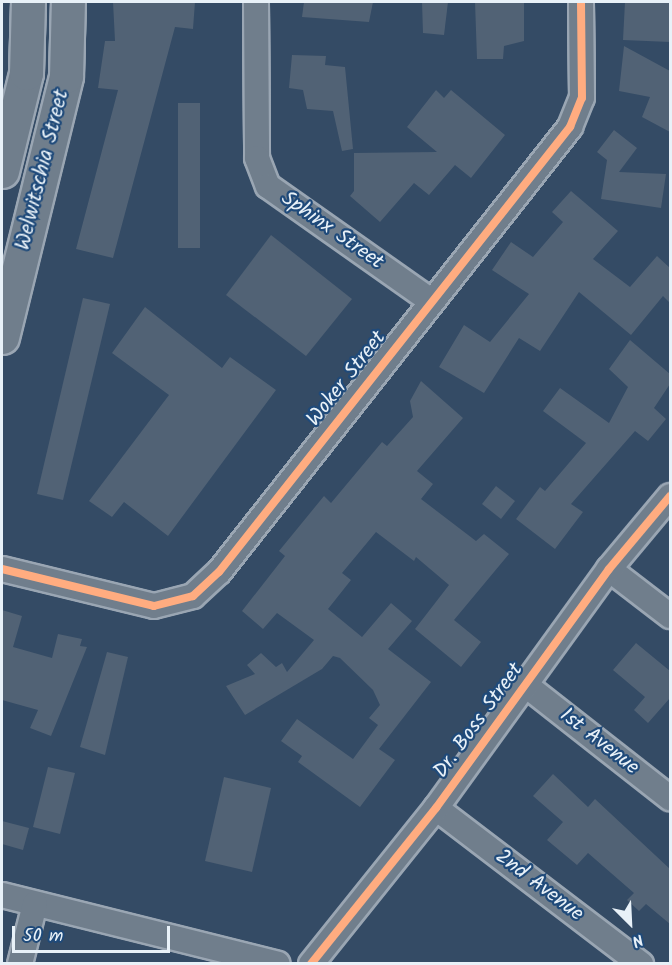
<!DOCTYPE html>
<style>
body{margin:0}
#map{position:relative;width:672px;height:965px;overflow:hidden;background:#344b65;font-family:Kalam,sans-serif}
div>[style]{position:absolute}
.building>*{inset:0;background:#516275}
.roads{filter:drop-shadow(2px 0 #9aa6b3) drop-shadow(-2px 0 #9aa6b3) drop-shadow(0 2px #9aa6b3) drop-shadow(0 -2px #9aa6b3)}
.street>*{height:24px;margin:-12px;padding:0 12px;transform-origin:12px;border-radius:12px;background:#707e8c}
.secondary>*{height:33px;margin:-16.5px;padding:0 16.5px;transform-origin:16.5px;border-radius:16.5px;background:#707e8c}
.cycleway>*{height:8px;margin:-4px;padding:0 4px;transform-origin:4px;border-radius:4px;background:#ffac80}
span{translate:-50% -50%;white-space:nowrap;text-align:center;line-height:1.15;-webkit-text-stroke:4.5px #1f4a7a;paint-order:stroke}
.street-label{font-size:21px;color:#e8f1f8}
.frame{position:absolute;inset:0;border:3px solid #e8f1f8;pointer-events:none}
.north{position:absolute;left:600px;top:893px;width:60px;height:60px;-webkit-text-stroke:4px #1f4a7a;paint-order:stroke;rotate:156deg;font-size:16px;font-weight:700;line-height:24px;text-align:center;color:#e8f1f8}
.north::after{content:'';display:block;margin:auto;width:21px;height:27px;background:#e8f1f8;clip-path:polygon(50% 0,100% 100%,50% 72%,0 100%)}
.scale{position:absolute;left:12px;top:926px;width:158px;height:27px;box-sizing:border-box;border:3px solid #e8f1f8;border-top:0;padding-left:8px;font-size:18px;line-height:21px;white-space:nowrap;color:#e8f1f8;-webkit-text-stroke:4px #1f4a7a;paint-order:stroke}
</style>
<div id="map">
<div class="building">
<div style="clip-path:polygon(113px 2px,195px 2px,193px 29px,175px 27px,113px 258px,76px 249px,118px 90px,98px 88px,105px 41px,115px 41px)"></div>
<div style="clip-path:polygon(304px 2px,373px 2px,369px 22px,302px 17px)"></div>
<div style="clip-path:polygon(422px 2px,448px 2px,444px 35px,423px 33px)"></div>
<div style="clip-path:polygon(475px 2px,524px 2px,524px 41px,504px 46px,503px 59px,477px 59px)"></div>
<div style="clip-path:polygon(625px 2px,670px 2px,670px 42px,623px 40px)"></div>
<div style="clip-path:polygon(624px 46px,670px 71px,670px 132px,642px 117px,650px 97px,619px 91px)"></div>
<div style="clip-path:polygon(292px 55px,326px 56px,325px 65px,345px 67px,353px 149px,342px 151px,333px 111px,307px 109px,303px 90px,289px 88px)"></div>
<div style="clip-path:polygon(436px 90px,444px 98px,451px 90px,505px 135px,471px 178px,455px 165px,429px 195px,414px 183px,380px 222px,350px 196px,354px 191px,354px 153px,437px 152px,407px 127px)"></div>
<div style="clip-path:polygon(178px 103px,200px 103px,200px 248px,178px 248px)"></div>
<div style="clip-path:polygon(614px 130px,637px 148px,619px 172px,666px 174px,661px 208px,601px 199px,607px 160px,597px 152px)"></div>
<div style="clip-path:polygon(571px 191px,618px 231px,593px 259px,630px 287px,657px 256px,670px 268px,670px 303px,663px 296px,631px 335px,579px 292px,540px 351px,519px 338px,484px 393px,439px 367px,464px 325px,490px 342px,529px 294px,492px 270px,511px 242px,533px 257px,563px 222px,552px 212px)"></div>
<div style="clip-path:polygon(271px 235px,352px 299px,306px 356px,226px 295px)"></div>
<div style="clip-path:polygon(83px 298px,110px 304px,63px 500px,37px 494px)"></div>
<div style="clip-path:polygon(145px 307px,222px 368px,230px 357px,276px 390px,168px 536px,124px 502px,112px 517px,89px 501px,169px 395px,112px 353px)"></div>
<div style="clip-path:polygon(630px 340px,670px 374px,670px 384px,654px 408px,666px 419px,648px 441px,635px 431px,571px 504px,583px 512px,555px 549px,516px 519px,540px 487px,545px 491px,586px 443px,543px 411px,560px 388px,609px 423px,628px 387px,609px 369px)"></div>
<div style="clip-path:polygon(421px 381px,463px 418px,417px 471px,433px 484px,421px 499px,476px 541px,484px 534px,509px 554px,454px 620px,481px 642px,461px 667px,415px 629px,449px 585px,416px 557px,414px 561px,376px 532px,342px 573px,351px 580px,328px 609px,362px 637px,391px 603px,412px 621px,388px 649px,431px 682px,379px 749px,395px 760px,360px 807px,298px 762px,302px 756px,281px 741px,297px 719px,353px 759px,378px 725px,369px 718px,380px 705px,373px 690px,340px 658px,333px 656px,322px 669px,245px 715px,226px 686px,255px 674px,247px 665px,261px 653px,276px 667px,282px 663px,287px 672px,314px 640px,277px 613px,263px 629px,242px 611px,285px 556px,279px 551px,324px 496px,331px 503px,382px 442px,387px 446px,413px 417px,410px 401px)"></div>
<div style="clip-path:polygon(496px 486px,515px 501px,501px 519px,482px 504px)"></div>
<div style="clip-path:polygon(2px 610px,22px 616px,13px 647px,52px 658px,58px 634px,82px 639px,80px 646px,87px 647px,51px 736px,30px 728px,38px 710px,2px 700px)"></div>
<div style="clip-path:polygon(636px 643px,670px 671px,670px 698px,648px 723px,634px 710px,645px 697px,613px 670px)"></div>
<div style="clip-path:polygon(107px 652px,128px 657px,105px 755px,80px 747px)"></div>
<div style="clip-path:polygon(48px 767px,75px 773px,60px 834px,33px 827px)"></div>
<div style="clip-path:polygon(553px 774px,588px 807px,595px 799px,670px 869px,670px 924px,646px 904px,639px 911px,627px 900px,634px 893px,588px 853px,577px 865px,547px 840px,563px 822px,533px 796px)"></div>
<div style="clip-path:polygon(224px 777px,271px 788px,252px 872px,205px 861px)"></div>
<div style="clip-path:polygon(2px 821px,29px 828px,23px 850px,2px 844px)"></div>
</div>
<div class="roads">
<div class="street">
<div style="left:256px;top:2px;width:156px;rotate:89.6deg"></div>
<div style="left:257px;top:158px;width:30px;rotate:69deg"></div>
<div style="left:268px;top:186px;width:199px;rotate:35.2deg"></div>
<div style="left:2px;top:569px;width:156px;rotate:13.7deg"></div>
<div style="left:154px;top:606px;width:40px;rotate:-14.4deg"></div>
<div style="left:193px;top:596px;width:35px;rotate:-43deg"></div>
<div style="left:219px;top:572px;width:567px;rotate:-51.73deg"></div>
<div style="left:570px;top:127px;width:31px;rotate:-68deg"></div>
<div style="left:582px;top:98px;width:96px;rotate:-90.6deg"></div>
<div style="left:609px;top:569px;width:77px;rotate:37.6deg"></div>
<div style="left:527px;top:686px;width:182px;rotate:38.1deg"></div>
<div style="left:436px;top:808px;width:258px;rotate:37.3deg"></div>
<div style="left:2px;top:895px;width:284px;rotate:14deg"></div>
<div style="left:20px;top:964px;width:62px;rotate:-76deg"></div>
<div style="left:311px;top:964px;width:200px;rotate:-51.3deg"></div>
<div style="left:436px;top:808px;width:295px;rotate:-54.1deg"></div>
<div style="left:609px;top:569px;width:95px;rotate:-50.1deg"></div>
</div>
<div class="secondary">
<div style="left:2px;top:171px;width:101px;rotate:-76.2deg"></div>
<div style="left:26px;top:73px;width:71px;rotate:-88.4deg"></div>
<div style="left:2px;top:337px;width:269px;rotate:-76.2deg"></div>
<div style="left:66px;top:76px;width:74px;rotate:-88.5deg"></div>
</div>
</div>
<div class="cycleway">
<div style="left:2px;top:569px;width:156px;rotate:13.7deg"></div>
<div style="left:154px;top:606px;width:40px;rotate:-14.4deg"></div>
<div style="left:193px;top:596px;width:35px;rotate:-43deg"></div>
<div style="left:219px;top:572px;width:567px;rotate:-51.73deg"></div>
<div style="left:570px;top:127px;width:31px;rotate:-68deg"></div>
<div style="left:582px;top:98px;width:96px;rotate:-90.6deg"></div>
<div style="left:311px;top:964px;width:200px;rotate:-51.3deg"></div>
<div style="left:436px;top:808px;width:295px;rotate:-54.1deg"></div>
<div style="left:609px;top:569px;width:95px;rotate:-50.1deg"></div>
</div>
<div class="street-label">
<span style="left:43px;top:170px;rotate:-76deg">Welwitschia Street</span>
<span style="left:332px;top:231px;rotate:35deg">Sphinx Street</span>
<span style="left:347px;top:379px;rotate:-52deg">Woker Street</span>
<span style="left:479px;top:721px;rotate:-54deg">Dr. Boss Street</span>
<span style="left:599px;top:742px;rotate:38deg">1st Avenue</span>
<span style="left:539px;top:886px;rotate:37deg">2nd Avenue</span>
</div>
<div class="frame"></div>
<div class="north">N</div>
<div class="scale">50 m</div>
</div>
